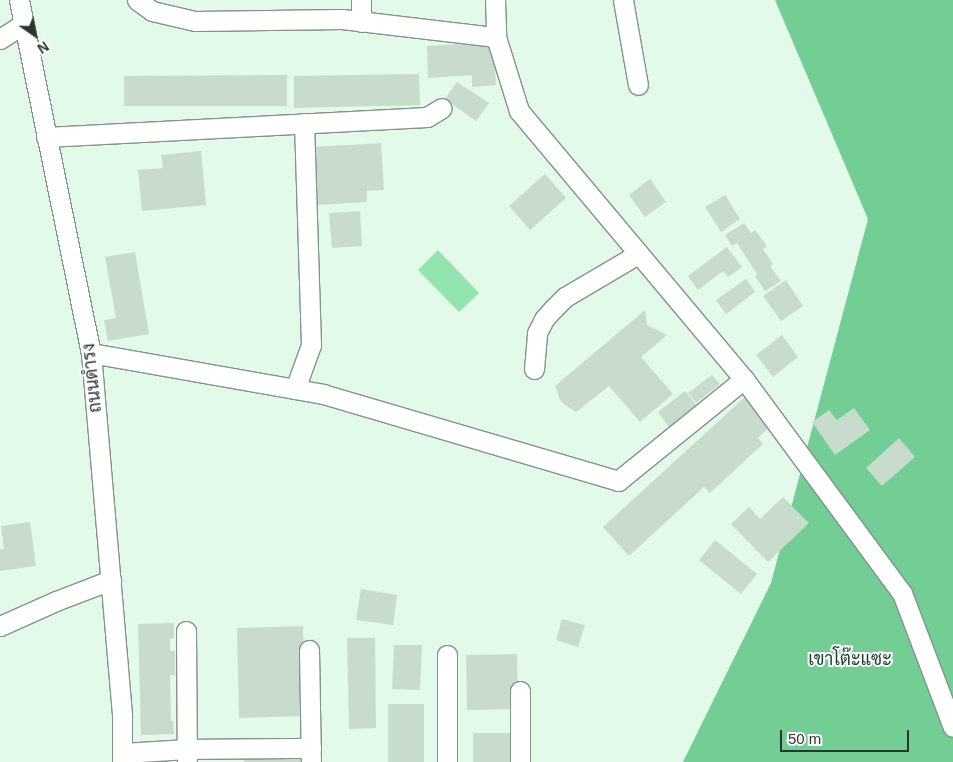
<!DOCTYPE html>
<meta charset="utf-8">
<style>
body{margin:0}
#map{position:relative;width:953px;height:762px;overflow:hidden;background:#e3f9ea;font-family:Arial,Sarabun,sans-serif}
div>[style]{position:absolute}
.green>*{inset:0;background:#92e5af}
.forest>*{inset:0;background:#72ce95}
.building>*{inset:0;background:#c7dccd}
.roads{filter:drop-shadow(1px 0 #819587) drop-shadow(-1px 0 #819587) drop-shadow(0 1px #819587) drop-shadow(0 -1px #819587)}
.minor>*{height:19px;margin:-9.5px;padding:0 9.5px;transform-origin:9.5px;border-radius:9.5px;background:#fff}
span{translate:-50% -50%;white-space:nowrap;text-align:center;line-height:1.15;-webkit-text-stroke:4px #fff;paint-order:stroke}
.street-label{font-size:18px;color:#2c342e}
.park-label{font-size:18px;color:#183f28}
.north{position:absolute;left:10px;top:10px;width:50px;height:50px;-webkit-text-stroke:4px #fff;paint-order:stroke;rotate:147deg;font-size:14px;font-weight:700;line-height:20px;text-align:center;color:#2c342e}
.north::after{content:'';display:block;margin:auto;width:18px;height:22px;background:#2c342e;clip-path:polygon(50% 0,100% 100%,50% 72%,0 100%)}
.scale{position:absolute;left:780px;top:730px;width:129px;height:22px;box-sizing:border-box;border:2px solid #2c342e;border-top:0;padding-left:6px;font-size:15px;line-height:18px;white-space:nowrap;color:#2c342e;-webkit-text-stroke:4px #fff;paint-order:stroke}
</style>
<div id="map">
<div class="green">
<div style="clip-path:polygon(438px 250px,479px 293px,459px 312px,418px 270px)"></div>
</div>
<div class="forest">
<div style="clip-path:polygon(775px 0,953px 0,953px 762px,683px 762px,771px 583px,868px 219px)"></div>
</div>
<div class="building">
<div style="clip-path:polygon(494px 42px,496px 85px,472px 87px,472px 75px,428px 78px,427px 46px)"></div>
<div style="clip-path:polygon(419px 74px,420px 105px,294px 108px,294px 76px)"></div>
<div style="clip-path:polygon(287px 75px,287px 106px,124px 106px,124px 76px)"></div>
<div style="clip-path:polygon(457px 82px,489px 103px,476px 121px,445px 99px)"></div>
<div style="clip-path:polygon(381px 143px,384px 190px,367px 191px,367px 202px,317px 205px,314px 147px)"></div>
<div style="clip-path:polygon(201px 151px,206px 205px,142px 211px,138px 170px,163px 168px,161px 155px)"></div>
<div style="clip-path:polygon(545px 174px,566px 198px,530px 230px,509px 206px)"></div>
<div style="clip-path:polygon(650px 179px,666px 202px,645px 217px,629px 195px)"></div>
<div style="clip-path:polygon(725px 195px,740px 219px,721px 232px,705px 207px)"></div>
<div style="clip-path:polygon(360px 211px,362px 246px,332px 248px,329px 213px)"></div>
<div style="clip-path:polygon(744px 223px,751px 233px,755px 230px,767px 246px,763px 249px,773px 264px,770px 266px,781px 281px,765px 291px,755px 276px,757px 274px,737px 243px,732px 246px,725px 235px)"></div>
<div style="clip-path:polygon(727px 247px,742px 267px,728px 277px,723px 271px,698px 290px,688px 276px)"></div>
<div style="clip-path:polygon(135px 252px,149px 334px,108px 341px,104px 320px,116px 318px,105px 257px)"></div>
<div style="clip-path:polygon(746px 279px,755px 292px,726px 314px,716px 300px)"></div>
<div style="clip-path:polygon(786px 280px,803px 306px,781px 321px,763px 296px)"></div>
<div style="clip-path:polygon(645px 310px,647px 325px,667px 335px,641px 357px,673px 394px,640px 422px,609px 386px,576px 412px,561px 402px,555px 386px)"></div>
<div style="clip-path:polygon(782px 335px,798px 357px,773px 377px,756px 355px)"></div>
<div style="clip-path:polygon(712px 375px,720px 384px,696px 403px,688px 393px)"></div>
<div style="clip-path:polygon(685px 391px,696px 405px,669px 427px,658px 412px)"></div>
<div style="clip-path:polygon(747px 395px,773px 424px,758px 438px,763px 444px,710px 493px,704px 487px,629px 556px,603px 527px)"></div>
<div style="clip-path:polygon(854px 408px,870px 430px,835px 455px,812px 422px,829px 410px,837px 420px)"></div>
<div style="clip-path:polygon(899px 438px,915px 457px,882px 486px,866px 468px)"></div>
<div style="clip-path:polygon(783px 497px,809px 523px,768px 562px,731px 524px,749px 507px,760px 519px)"></div>
<div style="clip-path:polygon(30px 522px,36px 566px,0 571px,0 549px,4px 549px,1px 526px)"></div>
<div style="clip-path:polygon(715px 540px,757px 574px,741px 594px,699px 560px)"></div>
<div style="clip-path:polygon(361px 589px,397px 595px,393px 625px,356px 620px)"></div>
<div style="clip-path:polygon(562px 619px,585px 625px,578px 647px,556px 640px)"></div>
<div style="clip-path:polygon(174px 623px,174px 638px,170px 639px,170px 651px,175px 651px,175px 675px,170px 675px,171px 721px,173px 721px,174px 734px,141px 735px,138px 624px)"></div>
<div style="clip-path:polygon(303px 626px,305px 716px,239px 718px,237px 628px)"></div>
<div style="clip-path:polygon(347px 638px,375px 638px,376px 728px,349px 729px)"></div>
<div style="clip-path:polygon(394px 645px,422px 645px,420px 690px,392px 689px)"></div>
<div style="clip-path:polygon(517px 654px,518px 709px,467px 710px,466px 655px)"></div>
<div style="clip-path:polygon(388px 704px,424px 704px,424px 762px,388px 762px)"></div>
<div style="clip-path:polygon(473px 733px,519px 733px,519px 762px,473px 762px)"></div>
<div style="clip-path:polygon(245px 751px,308px 751px,308px 762px,244px 762px)"></div>
</div>
<div class="roads">
<div class="minor">
<div style="left:19px;top:0;width:360px;rotate:78.5deg"></div>
<div style="left:91px;top:353px;width:365px;rotate:85.1deg"></div>
<div style="left:122px;top:717px;width:45px;rotate:90deg"></div>
<div style="left:137px;top:0;width:19px;rotate:36deg"></div>
<div style="left:152px;top:11px;width:44px;rotate:13.1deg"></div>
<div style="left:195px;top:21px;width:147px;rotate:-0.8deg"></div>
<div style="left:342px;top:19px;width:155px;rotate:6.7deg"></div>
<div style="left:495px;top:0;width:37px;rotate:88deg"></div>
<div style="left:496px;top:37px;width:77px;rotate:72.7deg"></div>
<div style="left:519px;top:111px;width:350px;rotate:50deg"></div>
<div style="left:744px;top:379px;width:266px;rotate:53.6deg"></div>
<div style="left:902px;top:593px;width:143px;rotate:69.2deg"></div>
<div style="left:623px;top:0;width:86px;rotate:80deg"></div>
<div style="left:361px;top:22px;width:22px;rotate:-90deg"></div>
<div style="left:0;top:39px;width:27px;rotate:-33deg"></div>
<div style="left:46px;top:137px;width:382px;rotate:-3deg"></div>
<div style="left:427px;top:117px;width:17px;rotate:-31deg"></div>
<div style="left:91px;top:353px;width:236px;rotate:10deg"></div>
<div style="left:323px;top:394px;width:308px;rotate:16.4deg"></div>
<div style="left:618px;top:481px;width:162px;rotate:-39deg"></div>
<div style="left:534px;top:369px;width:36px;rotate:-85deg"></div>
<div style="left:537px;top:333px;width:16px;rotate:-63deg"></div>
<div style="left:544px;top:319px;width:15px;rotate:-48deg"></div>
<div style="left:554px;top:308px;width:16px;rotate:-45deg"></div>
<div style="left:565px;top:297px;width:85px;rotate:-30.5deg"></div>
<div style="left:295px;top:389px;width:47px;rotate:-70deg"></div>
<div style="left:311px;top:345px;width:222px;rotate:-91.8deg"></div>
<div style="left:0;top:626px;width:61px;rotate:-24.1deg"></div>
<div style="left:56px;top:601px;width:59px;rotate:-20.9deg"></div>
<div style="left:186px;top:631px;width:129px;rotate:89.6deg"></div>
<div style="left:309px;top:650px;width:112px;rotate:89deg"></div>
<div style="left:447px;top:655px;width:107px;rotate:90deg"></div>
<div style="left:123px;top:753px;width:64px;rotate:-3.6deg"></div>
<div style="left:187px;top:749px;width:124px;rotate:-0.5deg"></div>
<div style="left:520px;top:762px;width:71px;rotate:-90deg"></div>
</div>
</div>
<div class="street-label">
<span style="left:92px;top:378px;rotate:-96deg">ถนนดำรง</span>
</div>
<div class="park-label">
<span style="left:850px;top:659px">เขาโต๊ะแซะ</span>
</div>
<div class="north">N</div>
<div class="scale">50 m</div>
</div>
